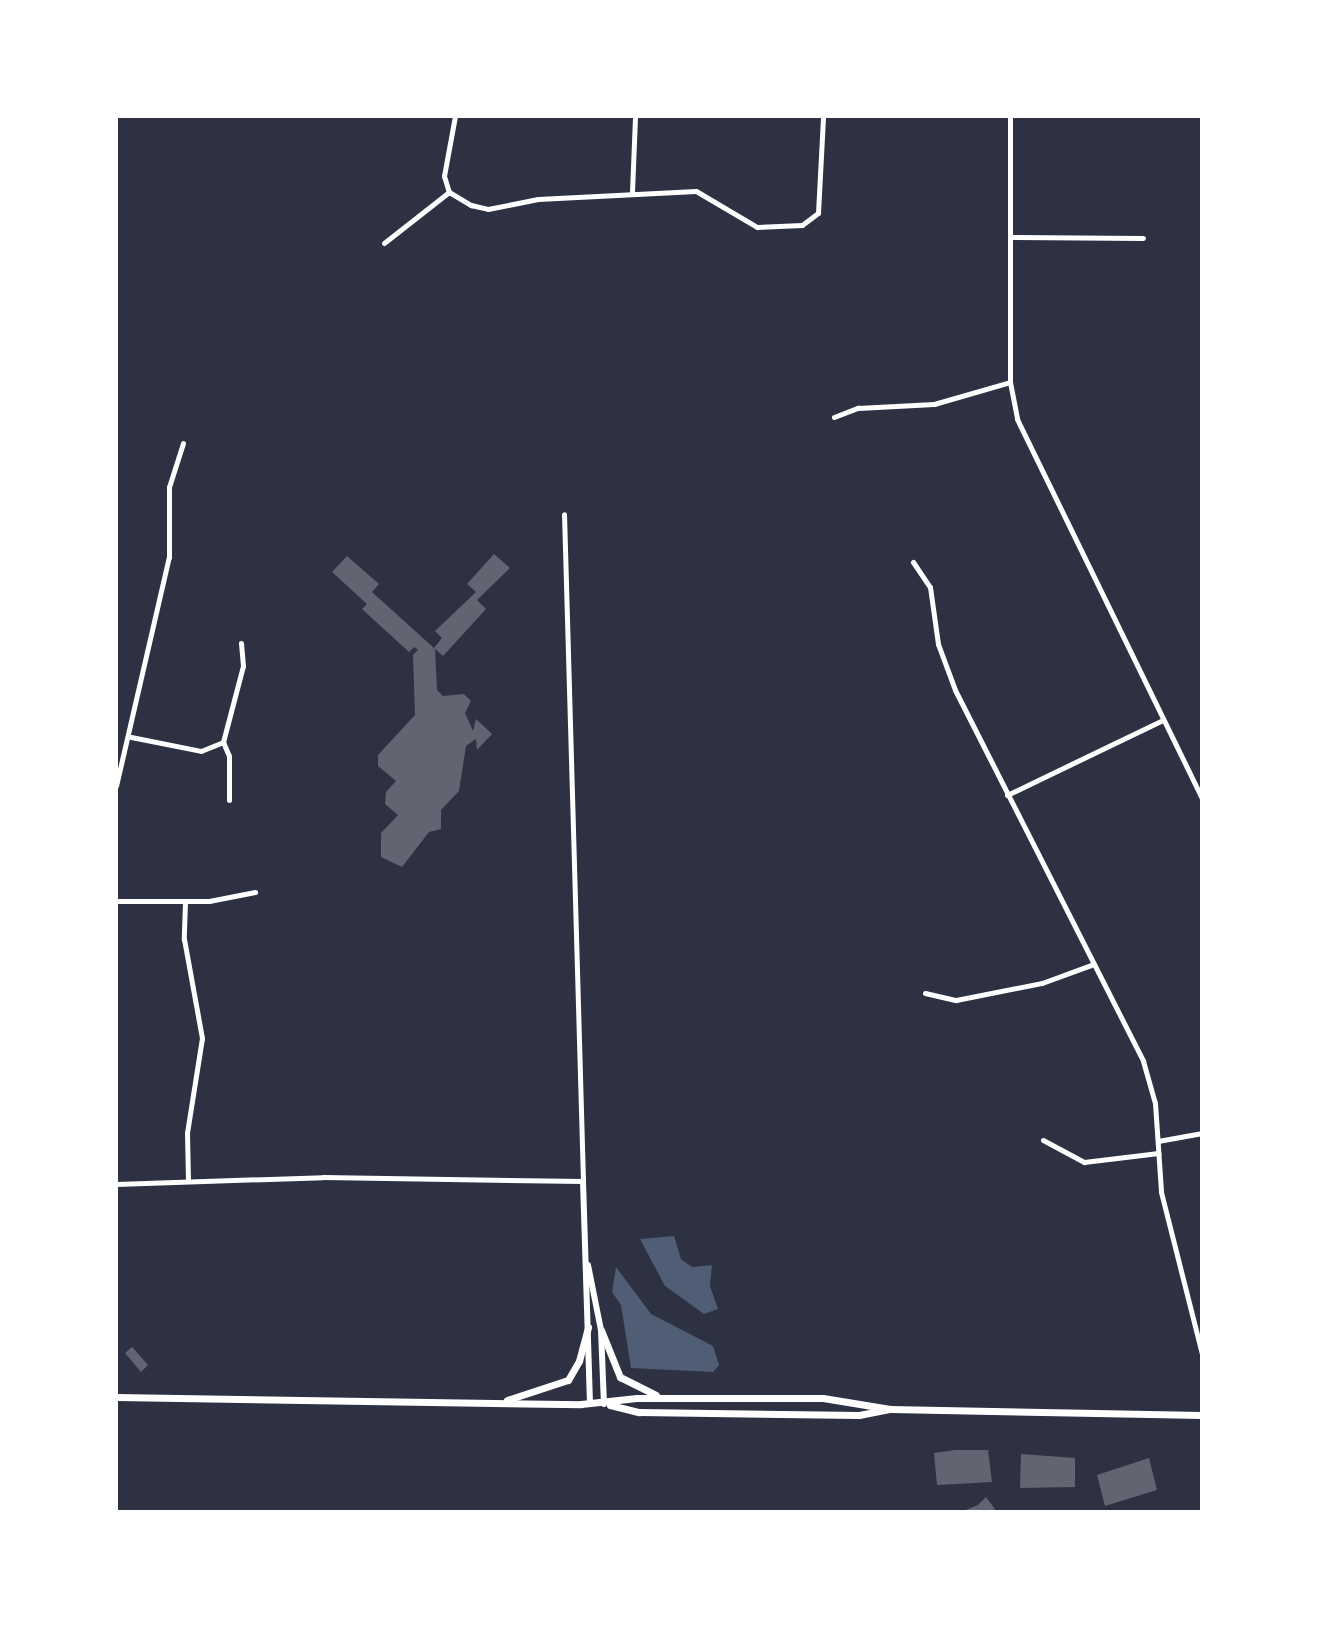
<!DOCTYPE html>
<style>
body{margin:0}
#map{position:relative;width:1318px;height:1628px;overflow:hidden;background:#2d3142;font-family:"Sofia Sans Condensed",sans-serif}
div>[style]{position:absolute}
.water>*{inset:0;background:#4f5d75}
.building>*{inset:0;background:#626471}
.minor>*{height:5px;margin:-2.5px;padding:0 2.5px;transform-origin:2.5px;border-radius:2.5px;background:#fff}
.tertiary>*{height:6px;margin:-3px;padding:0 3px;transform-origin:3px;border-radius:3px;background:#fff}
.secondary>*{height:7px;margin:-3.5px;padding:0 3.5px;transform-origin:3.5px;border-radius:3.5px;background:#fff}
span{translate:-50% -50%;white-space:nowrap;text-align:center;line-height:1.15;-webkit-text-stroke:7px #fff;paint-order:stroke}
.frame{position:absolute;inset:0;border:118px solid #fff;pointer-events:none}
</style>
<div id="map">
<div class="water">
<div style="clip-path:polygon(674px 1236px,681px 1259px,692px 1267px,712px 1265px,710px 1286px,718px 1309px,704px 1314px,665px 1286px,640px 1239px)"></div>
<div style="clip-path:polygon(616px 1267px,651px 1314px,713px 1346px,719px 1365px,713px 1372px,631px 1368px,621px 1305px,612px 1292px)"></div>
</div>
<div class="building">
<div style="clip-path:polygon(494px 554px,510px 568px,477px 600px,486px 609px,443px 656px,434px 648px,442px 638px,435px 631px,476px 592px,467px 584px)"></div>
<div style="clip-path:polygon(347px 556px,379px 584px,372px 592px,435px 649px,437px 690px,443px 696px,464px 694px,471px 701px,465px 713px,473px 731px,476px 719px,492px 734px,477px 750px,476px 739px,466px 746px,459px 791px,441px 810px,441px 829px,429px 832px,402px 867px,381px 857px,381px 833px,398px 815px,385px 804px,386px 792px,396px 781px,378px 766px,378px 755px,415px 715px,413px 655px,418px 650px,414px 647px,409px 652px,362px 609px,367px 604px,332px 572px)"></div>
<div style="clip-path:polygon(132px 1347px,148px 1365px,141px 1372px,125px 1353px)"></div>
<div style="clip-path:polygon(955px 1450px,988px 1450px,992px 1482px,937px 1485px,934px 1453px)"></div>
<div style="clip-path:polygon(1021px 1454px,1075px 1458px,1075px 1487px,1020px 1488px)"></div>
<div style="clip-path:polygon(1149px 1458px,1157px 1490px,1105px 1506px,1097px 1475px)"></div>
<div style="clip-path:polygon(986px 1497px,997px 1512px,961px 1512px,978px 1505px)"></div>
</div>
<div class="minor">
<div style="left:455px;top:116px;width:61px;rotate:100.4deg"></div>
<div style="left:444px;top:176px;width:17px;rotate:73deg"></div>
<div style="left:449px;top:192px;width:26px;rotate:31deg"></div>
<div style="left:471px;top:205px;width:17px;rotate:13deg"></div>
<div style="left:488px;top:209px;width:51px;rotate:-11.3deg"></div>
<div style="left:538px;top:199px;width:158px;rotate:-2.9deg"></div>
<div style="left:696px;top:191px;width:71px;rotate:30.5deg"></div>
<div style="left:757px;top:227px;width:45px;rotate:-2.5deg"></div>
<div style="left:802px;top:225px;width:20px;rotate:-37deg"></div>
<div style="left:818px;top:213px;width:97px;rotate:-87deg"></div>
<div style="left:1010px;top:116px;width:266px;rotate:90deg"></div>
<div style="left:1010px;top:382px;width:38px;rotate:79deg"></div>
<div style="left:1017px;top:419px;width:422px;rotate:64deg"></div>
<div style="left:632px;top:192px;width:76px;rotate:-87.7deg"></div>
<div style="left:1010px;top:237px;width:133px;rotate:0.4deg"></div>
<div style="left:384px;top:243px;width:83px;rotate:-38.1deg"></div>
<div style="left:834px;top:417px;width:26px;rotate:-21deg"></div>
<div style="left:858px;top:408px;width:76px;rotate:-3deg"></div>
<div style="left:934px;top:404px;width:79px;rotate:-16.1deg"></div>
<div style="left:913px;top:562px;width:30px;rotate:56deg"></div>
<div style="left:930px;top:587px;width:58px;rotate:82deg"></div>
<div style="left:938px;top:644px;width:49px;rotate:69.7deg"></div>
<div style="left:955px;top:690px;width:416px;rotate:63.1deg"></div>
<div style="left:1143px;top:1061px;width:44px;rotate:74.1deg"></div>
<div style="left:1155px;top:1103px;width:89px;rotate:86.1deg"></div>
<div style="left:1161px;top:1192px;width:167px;rotate:75.8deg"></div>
<div style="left:131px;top:737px;width:71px;rotate:11.3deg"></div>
<div style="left:201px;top:751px;width:24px;rotate:-22deg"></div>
<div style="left:116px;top:786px;width:235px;rotate:-77deg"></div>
<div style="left:169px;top:557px;width:70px;rotate:-90deg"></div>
<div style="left:169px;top:487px;width:46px;rotate:-72.3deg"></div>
<div style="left:1007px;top:795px;width:173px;rotate:-25.7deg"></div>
<div style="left:229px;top:800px;width:44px;rotate:-90deg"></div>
<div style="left:229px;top:756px;width:15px;rotate:-113deg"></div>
<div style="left:223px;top:742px;width:79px;rotate:-75.3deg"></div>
<div style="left:243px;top:666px;width:23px;rotate:-95deg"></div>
<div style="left:116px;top:901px;width:93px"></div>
<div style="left:209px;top:901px;width:47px;rotate:-11.1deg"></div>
<div style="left:185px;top:902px;width:37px;rotate:92deg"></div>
<div style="left:184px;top:939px;width:101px;rotate:79.7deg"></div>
<div style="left:202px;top:1038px;width:96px;rotate:99deg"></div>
<div style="left:187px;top:1133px;width:47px;rotate:88.8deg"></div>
<div style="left:925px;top:993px;width:32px;rotate:13deg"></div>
<div style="left:956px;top:1000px;width:88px;rotate:-11.2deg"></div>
<div style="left:1042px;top:983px;width:52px;rotate:-20.2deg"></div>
<div style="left:1043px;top:1140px;width:47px;rotate:28.2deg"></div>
<div style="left:1084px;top:1162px;width:75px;rotate:-6.9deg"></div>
<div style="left:1158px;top:1141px;width:45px;rotate:-10.3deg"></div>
<div style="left:116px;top:1184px;width:207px;rotate:-1.9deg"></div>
<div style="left:323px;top:1177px;width:260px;rotate:0.9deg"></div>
<div style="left:583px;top:1181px;width:667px;rotate:-91.63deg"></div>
</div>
<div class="tertiary">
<div style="left:583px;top:1181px;width:223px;rotate:88.2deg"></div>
<div style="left:588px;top:1265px;width:66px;rotate:78.7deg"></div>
<div style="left:601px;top:1330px;width:74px;rotate:87.7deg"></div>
</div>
<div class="secondary">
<div style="left:601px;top:1330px;width:51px;rotate:68deg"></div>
<div style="left:620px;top:1377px;width:40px;rotate:26.6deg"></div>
<div style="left:116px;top:1397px;width:465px;rotate:0.9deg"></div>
<div style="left:581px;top:1404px;width:56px;rotate:-6.1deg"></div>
<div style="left:637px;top:1398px;width:186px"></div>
<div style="left:823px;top:1398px;width:68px;rotate:9.3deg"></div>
<div style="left:507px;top:1400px;width:64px;rotate:-18.2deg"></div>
<div style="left:568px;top:1380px;width:22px;rotate:-60deg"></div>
<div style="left:579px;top:1361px;width:35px;rotate:-75deg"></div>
<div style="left:610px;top:1405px;width:30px;rotate:14deg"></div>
<div style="left:639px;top:1412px;width:220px;rotate:0.8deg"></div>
<div style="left:859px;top:1415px;width:32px;rotate:-11deg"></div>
<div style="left:890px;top:1409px;width:312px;rotate:1.1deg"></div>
</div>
<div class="frame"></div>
</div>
